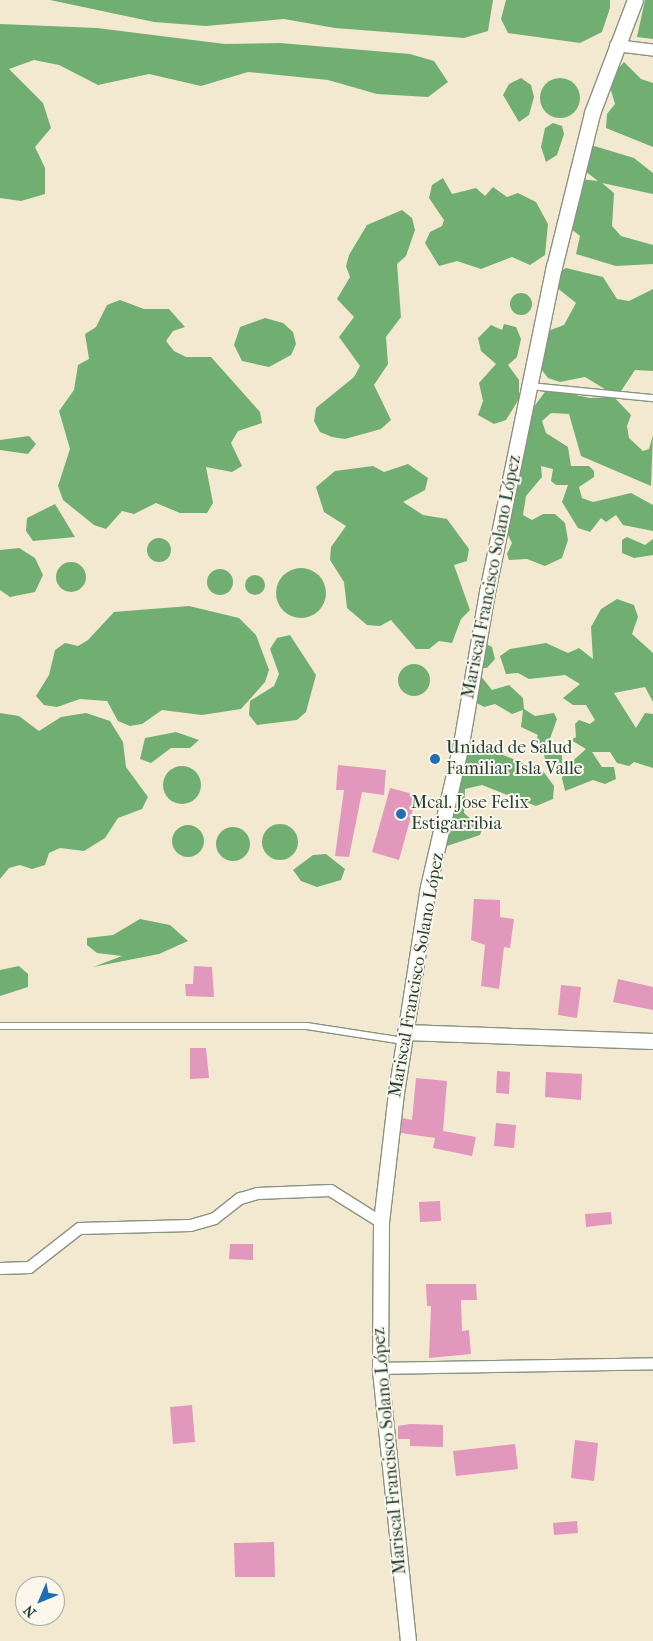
<!DOCTYPE html>
<meta charset="utf-8">
<style>
body{margin:0}
#map{position:relative;width:653px;height:1641px;overflow:hidden;background:#f3e9d1;font-family:"IM FELL French Canon",serif}
div>[style]{position:absolute}
.forest>*{inset:0;background:#70af71}
.round{border-radius:50%}
.building>*{inset:0;background:#e297bc}
.roads{filter:drop-shadow(1px 0 #899382) drop-shadow(-1px 0 #899382) drop-shadow(0 1px #899382) drop-shadow(0 -1px #899382)}
.service>*{height:5.5px;margin:-2.75px;padding:0 2.75px;transform-origin:2.75px;border-radius:2.75px;background:#fff}
.minor>*{height:11px;margin:-5.5px;padding:0 5.5px;transform-origin:5.5px;border-radius:5.5px;background:#fff}
.tertiary>*{height:15px;margin:-7.5px;padding:0 7.5px;transform-origin:7.5px;border-radius:7.5px;background:#fff}
.dots>*{width:14px;height:14px;translate:-50% -50%;box-sizing:border-box;border:2px solid #fbf7ec;border-radius:50%}
span{translate:-50% -50%;white-space:nowrap;text-align:center;line-height:1.15;-webkit-text-stroke:4px #fbf7ec;paint-order:stroke}
.street-label{font-size:18px;color:#1f3d34}
.poi-label{font-size:18px;color:#1f3d34}
.left{translate:0 -50%;text-align:left}
.north{position:absolute;left:15px;top:1576px;width:50px;height:50px;box-sizing:border-box;background:#fbf7ec;border:1px solid #a3ada2;border-radius:50%;rotate:225deg;font-size:14px;font-weight:700;line-height:20px;text-align:center;color:#1f3d34}
.north::after{content:'';display:block;margin:auto;width:18px;height:22px;background:#1f6fb2;clip-path:polygon(50% 0,100% 100%,50% 72%,0 100%)}
</style>
<div id="map">
<div class="forest">
<div style="clip-path:polygon(50px 0,493px 0,488px 31px,464px 38px,335px 28px,284px 19px,206px 26px,154px 22px)"></div>
<div style="clip-path:polygon(506px 0,610px 0,610px 8px,602px 32px,580px 43px,508px 33px,501px 19px)"></div>
<div style="clip-path:polygon(645px 0,653px 0,653px 39px,637px 37px)"></div>
<div style="clip-path:polygon(0 24px,97px 28px,225px 44px,280px 43px,410px 54px,434px 61px,448px 82px,428px 97px,377px 94px,328px 80px,248px 72px,201px 86px,149px 74px,98px 85px,59px 65px,34px 60px,9px 69px,43px 103px,51px 128px,35px 147px,45px 168px,45px 194px,21px 201px,0 198px)"></div>
<div style="clip-path:polygon(624px 62px,641px 79px,653px 83px,653px 147px,606px 128px,607px 114px,615px 104px,608px 80px)"></div>
<div class="round" style="left:540px;top:78px;width:40px;height:40px"></div>
<div style="clip-path:polygon(521px 78px,531px 85px,534px 97px,529px 115px,519px 122px,503px 95px,509px 84px)"></div>
<div style="clip-path:polygon(553px 123px,562px 126px,564px 134px,557px 155px,546px 162px,541px 147px,545px 128px)"></div>
<div style="clip-path:polygon(591px 145px,634px 158px,653px 173px,653px 194px,602px 183px,614px 193px,612px 226px,621px 236px,653px 245px,653px 264px,616px 266px,576px 254px,580px 236px,570px 228px,580px 179px,598px 181px,585px 171px)"></div>
<div style="clip-path:polygon(443px 178px,452px 194px,476px 188px,485px 196px,493px 187px,507px 197px,518px 193px,536px 202px,548px 224px,545px 255px,530px 265px,512px 257px,481px 269px,457px 261px,439px 266px,425px 243px,430px 232px,442px 226px,444px 220px,429px 198px,432px 185px)"></div>
<div style="clip-path:polygon(402px 210px,412px 218px,415px 230px,406px 256px,397px 264px,401px 317px,386px 337px,388px 364px,374px 385px,391px 420px,381px 429px,345px 439px,332px 437px,320px 432px,314px 421px,316px 408px,354px 377px,360px 366px,339px 337px,354px 317px,337px 299px,350px 277px,346px 266px,349px 255px,367px 225px)"></div>
<div style="clip-path:polygon(566px 268px,603px 277px,617px 299px,629px 301px,653px 289px,653px 371px,635px 370px,621px 391px,608px 391px,585px 377px,560px 382px,548px 378px,541px 369px,548px 331px,564px 325px,576px 303px,556px 287px,555px 274px)"></div>
<div class="round" style="left:510px;top:293px;width:22px;height:22px"></div>
<div style="clip-path:polygon(120px 300px,144px 309px,169px 309px,185px 327px,173px 331px,166px 341px,174px 351px,186px 357px,211px 357px,260px 412px,262px 423px,238px 431px,231px 443px,242px 466px,232px 472px,206px 467px,213px 503px,207px 513px,180px 513px,156px 503px,134px 514px,122px 511px,106px 529px,94px 525px,63px 500px,58px 486px,70px 449px,59px 411px,74px 390px,78px 365px,89px 359px,85px 334px,96px 327px,107px 305px)"></div>
<div style="clip-path:polygon(265px 318px,283px 323px,293px 332px,296px 344px,291px 355px,269px 367px,242px 361px,234px 345px,240px 327px)"></div>
<div style="clip-path:polygon(504px 324px,516px 327px,521px 339px,517px 357px,508px 365px,519px 380px,519px 399px,506px 420px,494px 424px,478px 415px,483px 401px,479px 383px,496px 364px,481px 351px,478px 338px,491px 325px,502px 330px)"></div>
<div style="clip-path:polygon(547px 389px,590px 398px,614px 397px,631px 415px,627px 426px,629px 438px,643px 451px,649px 449px,653px 435px,651px 486px,581px 456px,569px 414px,551px 413px,542px 421px,546px 433px,568px 447px,571px 466px,589px 466px,594px 471px,594px 477px,579px 487px,582px 498px,593px 502px,631px 493px,653px 505px,653px 531px,623px 525px,616px 515px,606px 522px,601px 518px,590px 532px,578px 528px,562px 502px,568px 485px,556px 485px,551px 481px,553px 469px,541px 466px,542px 477px,526px 496px,523px 515px,532px 520px,543px 514px,555px 514px,565px 523px,568px 540px,562px 558px,545px 566px,527px 559px,509px 560px,507px 554px,512px 543px,506px 531px,525px 419px)"></div>
<div style="clip-path:polygon(29px 436px,36px 444px,28px 454px,0 450px,0 440px)"></div>
<div style="clip-path:polygon(408px 464px,428px 478px,425px 490px,403px 502px,423px 515px,447px 519px,469px 549px,467px 561px,454px 565px,470px 610px,461px 619px,452px 643px,439px 641px,429px 649px,416px 649px,391px 620px,380px 626px,367px 625px,347px 608px,344px 582px,330px 560px,331px 547px,346px 526px,324px 512px,316px 487px,335px 471px,373px 466px,384px 472px)"></div>
<div style="clip-path:polygon(55px 504px,75px 537px,33px 541px,26px 531px,27px 518px)"></div>
<div style="clip-path:polygon(627px 537px,645px 545px,653px 539px,653px 555px,634px 558px,622px 553px,622px 540px)"></div>
<div class="round" style="left:147px;top:538px;width:24px;height:24px"></div>
<div style="clip-path:polygon(19px 548px,35px 558px,43px 575px,35px 592px,10px 597px,0 590px,0 550px)"></div>
<div class="round" style="left:56px;top:562px;width:30px;height:30px"></div>
<div class="round" style="left:276px;top:568px;width:50px;height:50px"></div>
<div class="round" style="left:207px;top:569px;width:26px;height:26px"></div>
<div class="round" style="left:245px;top:575px;width:20px;height:20px"></div>
<div style="clip-path:polygon(617px 599px,634px 605px,638px 617px,632px 634px,653px 653px,653px 702px,645px 687px,614px 693px,636px 728px,645px 713px,653px 714px,653px 768px,634px 762px,629px 766px,617px 763px,610px 752px,592px 752px,602px 767px,614px 767px,616px 779px,605px 784px,593px 780px,565px 791px,562px 778px,567px 766px,586px 749px,571px 740px,576px 737px,575px 724px,579px 720px,590px 724px,595px 720px,586px 705px,573px 705px,563px 698px,580px 684px,565px 675px,529px 679px,518px 673px,506px 674px,500px 656px,510px 649px,546px 643px,568px 653px,579px 648px,593px 659px,591px 627px,601px 609px)"></div>
<div style="clip-path:polygon(189px 606px,239px 618px,256px 635px,269px 670px,265px 682px,241px 709px,202px 715px,162px 710px,142px 724px,130px 726px,118px 721px,107px 701px,80px 699px,57px 707px,44px 705px,36px 696px,49px 675px,55px 650px,65px 643px,78px 646px,88px 640px,114px 612px)"></div>
<div style="clip-path:polygon(290px 635px,316px 675px,306px 712px,297px 720px,257px 725px,249px 715px,250px 701px,274px 686px,279px 674px,270px 649px,277px 638px)"></div>
<div style="clip-path:polygon(486px 644px,492px 647px,495px 659px,487px 668px,479px 668px,480px 646px)"></div>
<div class="round" style="left:398px;top:664px;width:32px;height:32px"></div>
<div style="clip-path:polygon(480px 675px,492px 690px,509px 685px,523px 698px,524px 709px,535px 716px,554px 713px,557px 719px,546px 750px,556px 745px,561px 749px,563px 766px,552px 771px,546px 768px,544px 753px,534px 746px,538px 735px,521px 727px,523px 710px,512px 714px,495px 704px,484px 707px,473px 701px)"></div>
<div style="clip-path:polygon(0 713px,19px 716px,39px 731px,61px 717px,86px 713px,110px 721px,123px 742px,126px 767px,148px 797px,142px 809px,118px 818px,105px 838px,84px 851px,60px 848px,49px 853px,45px 865px,32px 869px,20px 865px,9px 868px,0 879px)"></div>
<div style="clip-path:polygon(176px 732px,199px 740px,190px 748px,171px 748px,151px 763px,140px 759px,145px 738px)"></div>
<div style="clip-path:polygon(486px 748px,543px 771px,554px 786px,553px 799px,536px 806px,482px 785px,465px 789px,464px 813px,482px 829px,480px 835px,444px 847px,462px 750px)"></div>
<div class="round" style="left:163px;top:766px;width:38px;height:38px"></div>
<div class="round" style="left:262px;top:824px;width:36px;height:36px"></div>
<div class="round" style="left:172px;top:825px;width:32px;height:32px"></div>
<div class="round" style="left:216px;top:827px;width:34px;height:34px"></div>
<div style="clip-path:polygon(326px 854px,345px 869px,341px 880px,317px 887px,301px 881px,293px 870px,313px 855px)"></div>
<div style="clip-path:polygon(140px 919px,170px 925px,188px 941px,159px 954px,93px 967px,122px 956px,97px 953px,87px 945px,87px 938px,113px 935px)"></div>
<div style="clip-path:polygon(19px 966px,28px 974px,28px 987px,0 996px,0 970px)"></div>
</div>
<div class="building">
<div style="clip-path:polygon(338px 765px,386px 770px,384px 795px,362px 792px,349px 857px,335px 856px,344px 790px,336px 790px)"></div>
<div style="clip-path:polygon(390px 788px,417px 795px,399px 860px,372px 852px)"></div>
<div style="clip-path:polygon(474px 899px,500px 900px,500px 917px,514px 919px,510px 948px,504px 947px,499px 989px,481px 986px,485px 945px,471px 940px)"></div>
<div style="clip-path:polygon(194px 966px,212px 967px,214px 997px,186px 996px,185px 984px,193px 984px)"></div>
<div style="clip-path:polygon(618px 979px,653px 987px,653px 1010px,613px 1002px)"></div>
<div style="clip-path:polygon(561px 985px,581px 987px,577px 1018px,558px 1015px)"></div>
<div style="clip-path:polygon(190px 1048px,206px 1048px,209px 1078px,190px 1079px)"></div>
<div style="clip-path:polygon(497px 1071px,510px 1072px,509px 1094px,496px 1093px)"></div>
<div style="clip-path:polygon(546px 1072px,582px 1074px,581px 1100px,545px 1097px)"></div>
<div style="clip-path:polygon(416px 1078px,447px 1081px,443px 1131px,476px 1137px,472px 1156px,433px 1148px,435px 1138px,401px 1133px,402px 1118px,412px 1120px)"></div>
<div style="clip-path:polygon(496px 1123px,516px 1125px,514px 1148px,494px 1146px)"></div>
<div style="clip-path:polygon(440px 1201px,441px 1221px,420px 1222px,419px 1202px)"></div>
<div style="clip-path:polygon(611px 1212px,612px 1224px,586px 1227px,585px 1214px)"></div>
<div style="clip-path:polygon(230px 1244px,253px 1244px,253px 1260px,229px 1259px)"></div>
<div style="clip-path:polygon(426px 1284px,476px 1284px,477px 1300px,461px 1300px,462px 1331px,469px 1330px,471px 1354px,429px 1358px,431px 1306px,427px 1306px)"></div>
<div style="clip-path:polygon(192px 1405px,195px 1442px,173px 1444px,170px 1407px)"></div>
<div style="clip-path:polygon(410px 1424px,443px 1425px,443px 1447px,410px 1446px,410px 1439px,398px 1439px,398px 1426px)"></div>
<div style="clip-path:polygon(575px 1440px,598px 1443px,594px 1481px,571px 1478px)"></div>
<div style="clip-path:polygon(515px 1444px,518px 1469px,456px 1476px,453px 1451px)"></div>
<div style="clip-path:polygon(577px 1521px,578px 1533px,554px 1535px,553px 1523px)"></div>
<div style="clip-path:polygon(274px 1542px,275px 1577px,235px 1577px,234px 1543px)"></div>
</div>
<div class="roads">
<div class="service">
<div style="left:530px;top:386px;width:124px;rotate:5.6deg"></div>
<div style="left:0;top:1026px;width:307px"></div>
<div style="left:307px;top:1026px;width:98px;rotate:8.8deg"></div>
</div>
<div class="minor">
<div style="left:615px;top:45px;width:38px;rotate:7deg"></div>
<div style="left:0;top:1268px;width:29px;rotate:-2deg"></div>
<div style="left:29px;top:1267px;width:63px;rotate:-38deg"></div>
<div style="left:79px;top:1228px;width:111px;rotate:-1.5deg"></div>
<div style="left:190px;top:1225px;width:25px;rotate:-16deg"></div>
<div style="left:214px;top:1218px;width:33px;rotate:-38deg"></div>
<div style="left:240px;top:1198px;width:18px;rotate:-16deg"></div>
<div style="left:257px;top:1193px;width:73px;rotate:-2.4deg"></div>
<div style="left:330px;top:1190px;width:60px;rotate:32.1deg"></div>
<div style="left:380px;top:1368px;width:273px;rotate:-1deg"></div>
</div>
<div class="tertiary">
<div style="left:405px;top:1032px;width:248px;rotate:2.1deg"></div>
<div style="left:408px;top:1641px;width:274px;rotate:-95.9deg"></div>
<div style="left:380px;top:1368px;width:146px;rotate:-89.6deg"></div>
<div style="left:381px;top:1222px;width:130px;rotate:-83.4deg"></div>
<div style="left:396px;top:1093px;width:208px;rotate:-81.2deg"></div>
<div style="left:428px;top:887px;width:147px;rotate:-77deg"></div>
<div style="left:461px;top:744px;width:154px;rotate:-80.3deg"></div>
<div style="left:487px;top:592px;width:332px;rotate:-78.4deg"></div>
<div style="left:554px;top:267px;width:159px;rotate:-76.1deg"></div>
<div style="left:592px;top:113px;width:121px;rotate:-69.2deg"></div>
</div>
</div>
<div class="dots">
<div style="left:435px;top:759px;background:#1f6fb2"></div>
<div style="left:401px;top:814px;background:#1f6fb2"></div>
</div>
<div class="street-label">
<span style="left:492px;top:577px;rotate:-79deg">Mariscal Francisco Solano López</span>
<span style="left:417px;top:975px;rotate:-80deg">Mariscal Francisco Solano López</span>
<span style="left:390px;top:1451px;rotate:-95deg">Mariscal Francisco Solano López</span>
</div>
<div class="poi-label">
<span class="left" style="left:446px;top:759px">Unidad de Salud<br>Familiar Isla Valle</span>
<span class="left" style="left:411px;top:814px">Mcal. Jose Felix<br>Estigarribia</span>
</div>
<div class="north">N</div>
</div>
